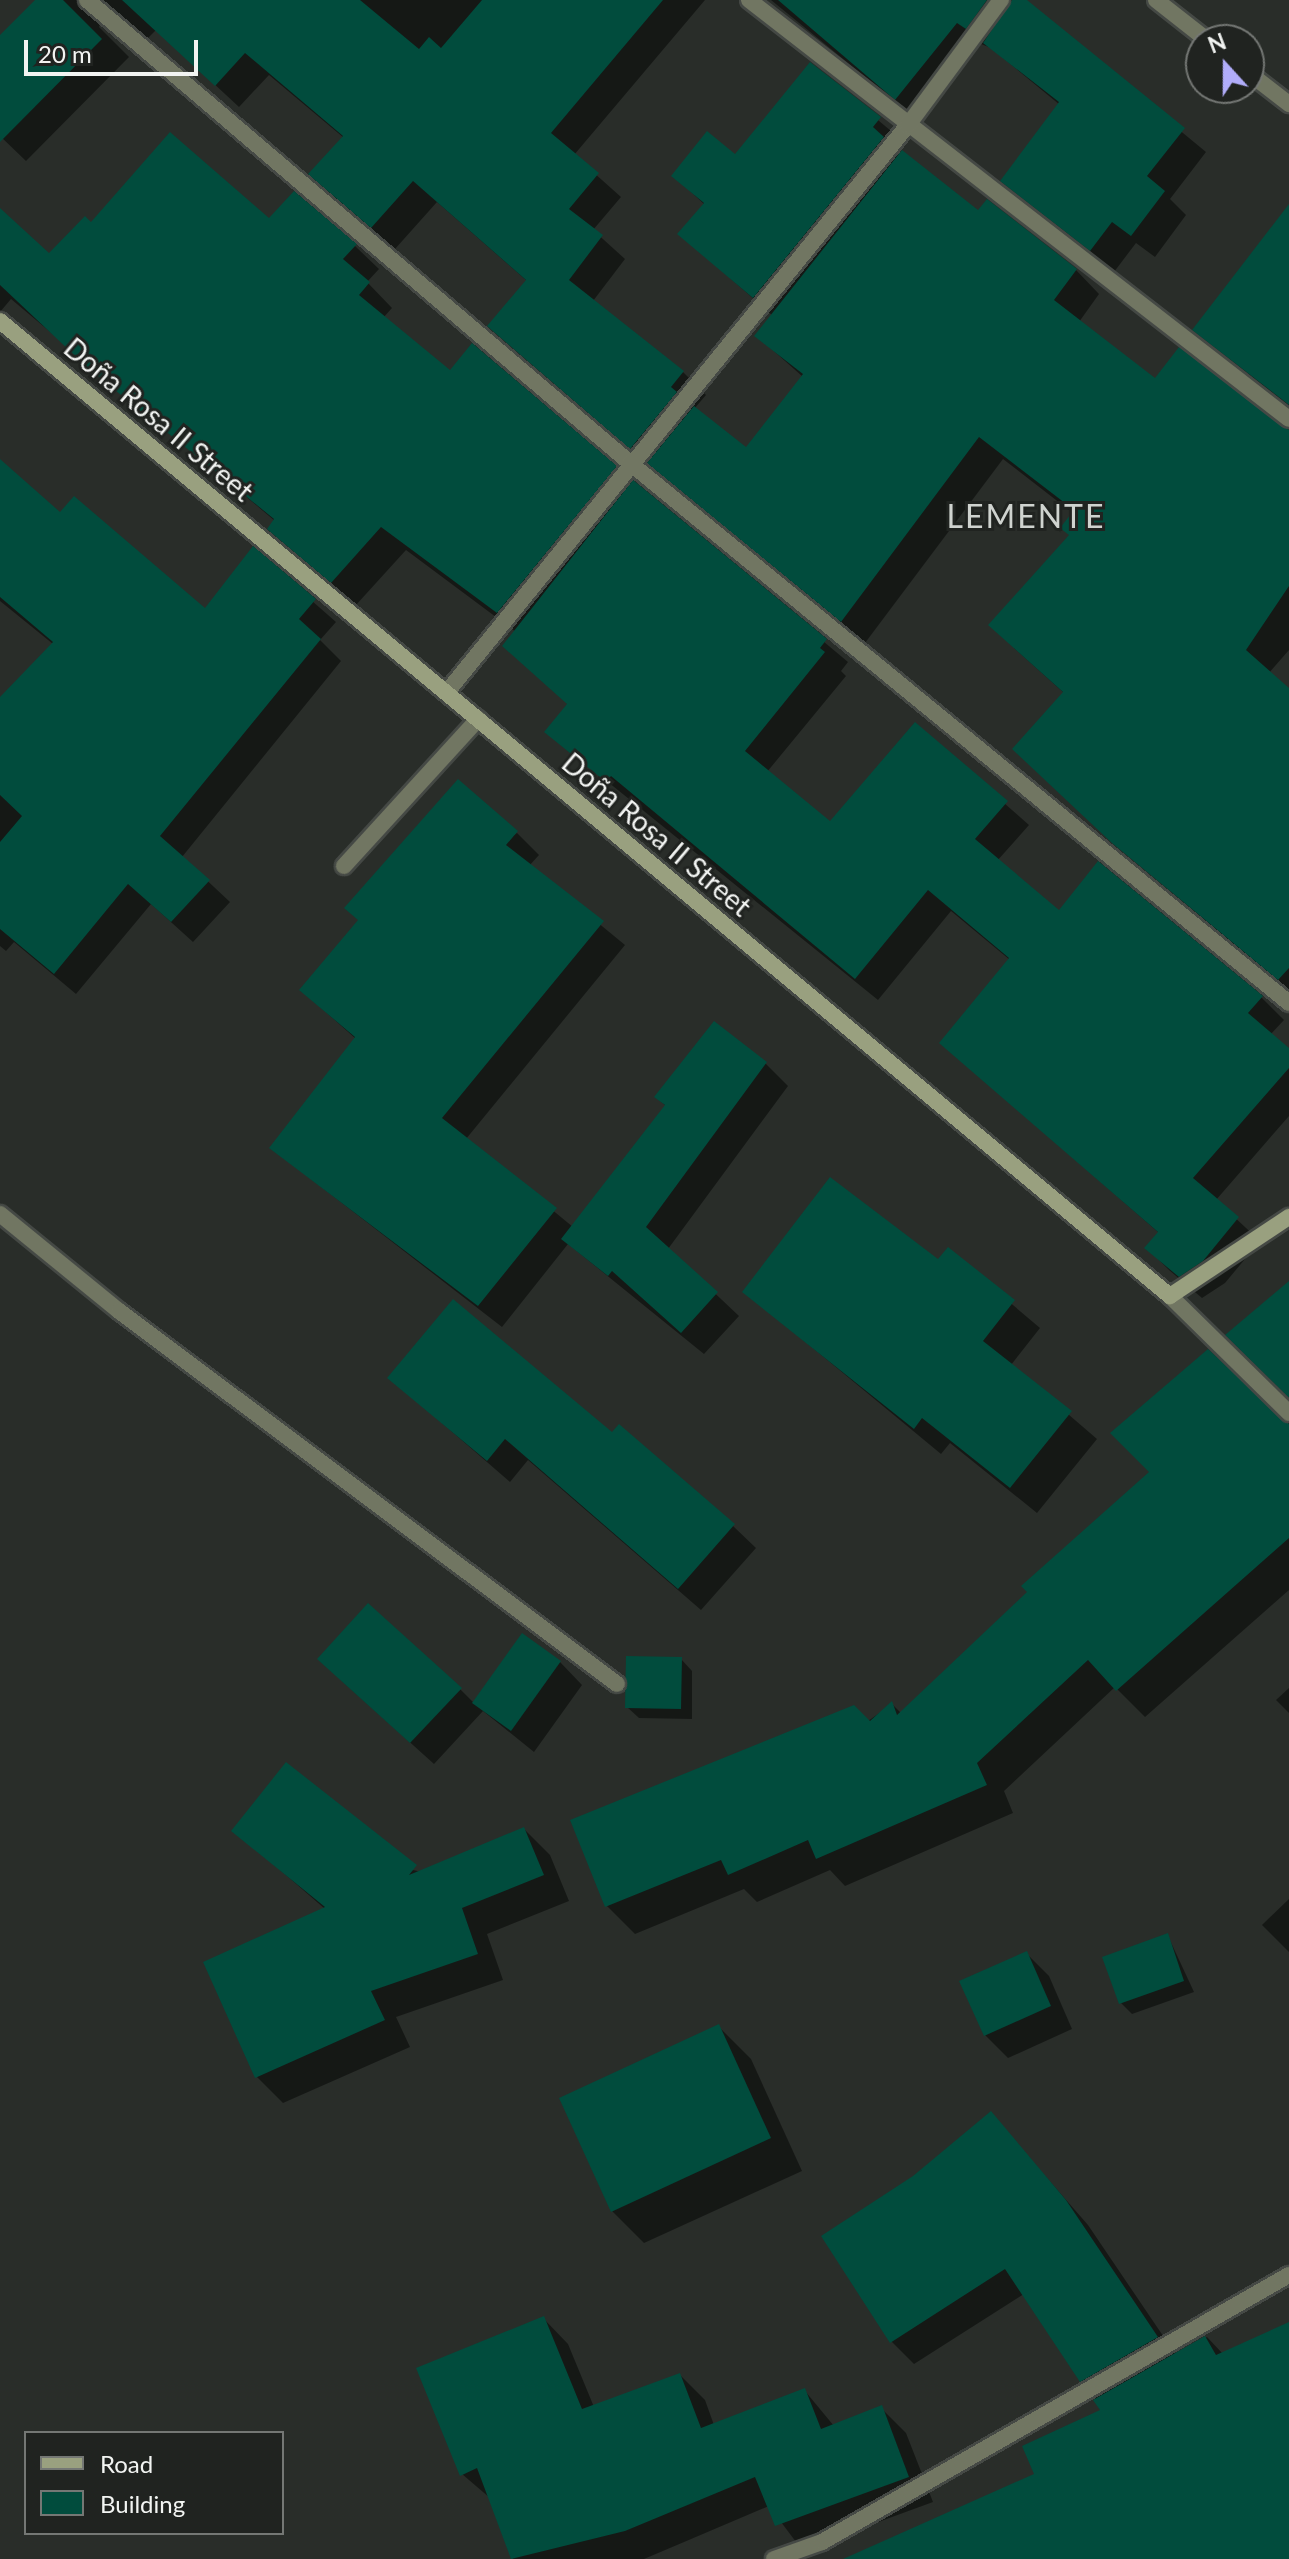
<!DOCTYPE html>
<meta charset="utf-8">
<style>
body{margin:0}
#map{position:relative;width:1289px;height:2559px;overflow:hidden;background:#292d29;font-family:Lato,sans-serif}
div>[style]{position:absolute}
.shadow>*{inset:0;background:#0007}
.building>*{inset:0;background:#014c3d}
.roads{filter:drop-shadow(2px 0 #454945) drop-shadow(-2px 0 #454945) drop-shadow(0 2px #454945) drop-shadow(0 -2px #454945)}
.street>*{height:16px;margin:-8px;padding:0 8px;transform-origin:8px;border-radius:8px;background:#717662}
.secondary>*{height:16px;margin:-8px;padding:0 8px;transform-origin:8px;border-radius:8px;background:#99a07f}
span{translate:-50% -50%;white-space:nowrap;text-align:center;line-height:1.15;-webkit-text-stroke:6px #202320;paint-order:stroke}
.street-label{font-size:28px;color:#f2f4f2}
.quarter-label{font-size:32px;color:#cfd3cf;letter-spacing:2px}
.legend{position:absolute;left:24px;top:2431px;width:260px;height:104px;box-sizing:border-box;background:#202320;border:2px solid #747774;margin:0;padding:10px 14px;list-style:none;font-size:24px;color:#f2f4f2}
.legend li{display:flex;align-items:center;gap:16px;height:40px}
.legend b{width:40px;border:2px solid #747774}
.north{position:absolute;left:1185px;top:24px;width:80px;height:80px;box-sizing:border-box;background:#202320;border:2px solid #747774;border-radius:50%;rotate:339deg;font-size:22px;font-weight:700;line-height:32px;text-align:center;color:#f2f4f2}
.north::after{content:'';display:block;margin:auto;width:28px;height:36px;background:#b1adfa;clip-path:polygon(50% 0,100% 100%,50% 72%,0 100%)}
.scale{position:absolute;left:24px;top:40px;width:174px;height:36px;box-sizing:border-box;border:4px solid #f2f4f2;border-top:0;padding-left:10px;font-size:24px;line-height:28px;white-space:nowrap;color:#f2f4f2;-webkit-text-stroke:6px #202320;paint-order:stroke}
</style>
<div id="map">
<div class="shadow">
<div style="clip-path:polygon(38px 0,705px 0,574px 155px,621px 197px,593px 230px,625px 259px,593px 301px,683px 372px,706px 395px,694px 409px,746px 450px,803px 377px,757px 336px,773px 316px,680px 234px,705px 205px,674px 176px,735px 156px,811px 64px,903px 141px,895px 150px,900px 155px,978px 213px,1076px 270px,1099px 294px,1079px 322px,1155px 381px,1289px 431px,1289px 650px,1269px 673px,1289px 690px,1289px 991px,1114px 843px,1064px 693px,1014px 648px,1071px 536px,1074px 514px,1003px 459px,865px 643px,489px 326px,527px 281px,437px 202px,395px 249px,334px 197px,311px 174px,344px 138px,269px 75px,239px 107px,156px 30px,148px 38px,106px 11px,99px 27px,129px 57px,26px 161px,0 136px,0 38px)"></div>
<div style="clip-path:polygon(771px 0,1022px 0,1206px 152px,1170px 199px,1186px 215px,1155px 257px,1136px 243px,1114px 272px,1003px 181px,1060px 105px,991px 48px,981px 44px,919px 121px)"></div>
<div style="clip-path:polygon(1289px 207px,1289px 408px,1195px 330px)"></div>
<div style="clip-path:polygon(0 211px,49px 256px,91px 225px,270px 221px,355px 246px,379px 269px,367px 282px,392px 308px,383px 318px,450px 372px,615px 467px,848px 662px,841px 671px,846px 676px,767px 772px,830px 823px,915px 725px,1029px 825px,997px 861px,1059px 912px,1098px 863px,1262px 998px,1284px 1020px,1270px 1035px,1289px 1051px,1289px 1116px,1216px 1200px,1260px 1241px,1225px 1283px,1202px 1298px,1169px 1270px,1147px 1248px,1159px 1233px,942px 1043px,1010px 960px,951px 911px,878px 1000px,546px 732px,568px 705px,516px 632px,406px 550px,356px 605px,269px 529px,275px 521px,11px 299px,0 312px)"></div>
<div style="clip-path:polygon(0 462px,60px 515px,205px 611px,253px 549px,336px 622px,320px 640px,341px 661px,182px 857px,230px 902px,193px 942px,151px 904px,76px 994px,14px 942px,6px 951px,0 946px,0 700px,53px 644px,0 601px)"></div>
<div style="clip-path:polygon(517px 833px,539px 855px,529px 866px,625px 945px,466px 1139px,573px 1227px,667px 1107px,656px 1097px,765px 1063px,788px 1086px,668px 1249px,739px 1316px,704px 1354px,568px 1244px,502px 1327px,271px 1148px,356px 1039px,301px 990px)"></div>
<div style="clip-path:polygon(948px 1250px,1040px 1328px,1011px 1365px,1097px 1439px,1037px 1513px,950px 1443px,941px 1454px,745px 1292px,939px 1262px)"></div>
<div style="clip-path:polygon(390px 1378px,733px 1526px,756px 1548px,701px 1610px,528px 1460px,510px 1482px)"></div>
<div style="clip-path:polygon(1280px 1423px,1289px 1423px,1289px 1590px,1145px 1717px,1115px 1687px,1004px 1791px,1013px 1813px,845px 1886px,830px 1870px,757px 1902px,744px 1889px,635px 1934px,607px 1906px,892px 1704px,902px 1714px)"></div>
<div style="clip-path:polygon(681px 1659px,692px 1671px,692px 1719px,639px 1718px,627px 1707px)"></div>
<div style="clip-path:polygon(560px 1662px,582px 1685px,534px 1752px,483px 1711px,434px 1764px,342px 1681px,460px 1689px,474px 1703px)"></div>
<div style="clip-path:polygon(1289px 1688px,1289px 1713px,1276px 1700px)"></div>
<div style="clip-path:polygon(524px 1829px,550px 1855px,569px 1901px,487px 1934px,503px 1980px,396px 2017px,410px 2047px,283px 2103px,257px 2077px,325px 1909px,234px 1830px,422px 1872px)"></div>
<div style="clip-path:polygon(1289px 1899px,1289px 1952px,1262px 1925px)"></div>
<div style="clip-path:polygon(1168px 1936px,1194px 1992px,1132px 2014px,1121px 2003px)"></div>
<div style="clip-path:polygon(1026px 1953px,1049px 1976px,1072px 2029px,1008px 2058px,985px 2035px)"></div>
<div style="clip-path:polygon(719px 2027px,751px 2059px,802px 2171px,644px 2243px,612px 2211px)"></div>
<div style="clip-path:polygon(991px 2114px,1088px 2225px,1176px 2355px,1207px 2337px,1223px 2354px,1289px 2324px,1289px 2559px,907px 2559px,1037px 2475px,1103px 2411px,1024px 2294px,914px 2364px,891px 2341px,914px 2178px)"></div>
<div style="clip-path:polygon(543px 2318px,568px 2344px,594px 2407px,680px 2375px,705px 2400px,714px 2425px,805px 2391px,834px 2426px,881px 2408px,906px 2433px,933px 2502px,802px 2550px,769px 2506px,644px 2559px,513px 2559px,490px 2498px,462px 2474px)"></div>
</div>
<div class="building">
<div style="clip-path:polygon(35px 0,63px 0,102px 39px,0 142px,0 35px)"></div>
<div style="clip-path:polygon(122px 0,360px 0,419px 49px,429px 37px,441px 48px,482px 0,663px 0,551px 133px,599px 173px,569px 209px,603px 235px,569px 280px,684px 371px,671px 387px,677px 392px,630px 449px,487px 326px,526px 280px,413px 181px,371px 228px,308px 174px,343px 136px,245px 53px,215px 86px)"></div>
<div style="clip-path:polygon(778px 0,987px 0,966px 29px,957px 23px,895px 100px)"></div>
<div style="clip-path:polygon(1012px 0,1027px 0,1185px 128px,1147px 176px,1165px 191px,1131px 236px,1112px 222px,1090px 251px,1000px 181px,1059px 102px,983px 43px)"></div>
<div style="clip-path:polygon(810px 62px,881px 117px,873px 127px,884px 137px,753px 298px,677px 234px,704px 203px,671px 176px,707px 131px,735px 154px)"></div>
<div style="clip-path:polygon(170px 132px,269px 218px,294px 191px,357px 244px,343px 259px,370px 282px,359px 295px,450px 370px,472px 343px,617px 466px,497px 613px,381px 527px,331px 583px,267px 529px,274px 519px,89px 369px,0 285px,0 208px,49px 253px,85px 216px,91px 222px)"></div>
<div style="clip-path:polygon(902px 150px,978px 210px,987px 199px,1077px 269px,1054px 300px,1155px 378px,1179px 347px,1289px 430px,1289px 586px,1246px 650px,1289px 688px,1289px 968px,1278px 980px,1112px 843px,1012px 749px,1063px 692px,988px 625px,1069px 535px,1060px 528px,1074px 510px,979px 437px,841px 622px,647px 463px,694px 406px,746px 447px,803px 374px,754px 336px)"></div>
<div style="clip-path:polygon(1289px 204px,1289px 405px,1192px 330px)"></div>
<div style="clip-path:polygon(0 459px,60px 512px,74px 496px,205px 608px,253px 546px,316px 599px,299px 619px,321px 639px,160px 836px,210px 880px,171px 922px,128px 884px,54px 974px,0 929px,0 842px,22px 816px,0 795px,0 697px,53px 642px,0 597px)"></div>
<div style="clip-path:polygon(633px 480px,827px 639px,820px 648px,825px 652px,745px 751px,830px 821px,915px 722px,1008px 801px,975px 839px,1059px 910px,1098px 861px,1263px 996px,1248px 1013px,1289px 1048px,1289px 1068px,1193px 1178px,1239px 1217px,1203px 1261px,1179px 1277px,1144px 1248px,1158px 1232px,939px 1043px,1009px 958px,928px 890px,855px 979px,611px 776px,606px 782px,544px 732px,567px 704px,502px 646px)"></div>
<div style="clip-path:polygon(458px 779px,518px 831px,506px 845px,604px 921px,442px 1118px,557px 1208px,478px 1306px,269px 1148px,355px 1037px,299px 990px,358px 920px,344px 908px)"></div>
<div style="clip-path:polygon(714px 1021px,767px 1062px,646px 1227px,718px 1292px,681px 1333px,612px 1271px,608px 1276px,561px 1239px,665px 1105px,654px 1097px)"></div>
<div style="clip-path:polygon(830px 1177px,938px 1259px,948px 1247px,1015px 1300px,983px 1341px,1072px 1411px,1010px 1488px,922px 1418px,914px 1429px,742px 1292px)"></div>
<div style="clip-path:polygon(1289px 1281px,1289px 1398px,1225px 1335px)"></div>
<div style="clip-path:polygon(453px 1299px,612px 1432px,619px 1424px,735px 1524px,678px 1589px,505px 1439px,487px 1461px,387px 1378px)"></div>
<div style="clip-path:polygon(1208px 1349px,1289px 1424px,1289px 1538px,1116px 1691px,1088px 1660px,977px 1763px,987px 1785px,816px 1859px,808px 1840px,728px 1875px,721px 1860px,605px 1907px,570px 1820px,854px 1705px,870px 1721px,892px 1701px,897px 1715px,1027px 1592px,1021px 1586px,1149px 1472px,1110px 1433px)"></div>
<div style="clip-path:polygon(368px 1603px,462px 1688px,410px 1743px,317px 1659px)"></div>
<div style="clip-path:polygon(522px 1633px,561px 1661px,511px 1731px,472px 1703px)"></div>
<div style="clip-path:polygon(626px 1656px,682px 1657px,681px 1709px,625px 1708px)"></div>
<div style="clip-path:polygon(286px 1762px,417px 1865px,409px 1875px,524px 1827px,544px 1875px,462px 1908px,478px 1954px,371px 1991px,385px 2020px,255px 2078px,203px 1962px,325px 1907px,231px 1831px)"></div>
<div style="clip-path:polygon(1168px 1933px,1184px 1981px,1119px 2004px,1102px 1957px)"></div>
<div style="clip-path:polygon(1027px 1951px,1051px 2006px,984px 2036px,959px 1981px)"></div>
<div style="clip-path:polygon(719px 2024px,771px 2138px,611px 2212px,559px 2098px)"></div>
<div style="clip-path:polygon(991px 2111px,1066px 2200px,1158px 2337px,1080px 2382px,1005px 2269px,890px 2343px,821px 2236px,913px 2176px)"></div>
<div style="clip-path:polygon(544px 2316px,582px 2409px,680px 2373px,701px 2428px,805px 2388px,821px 2429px,882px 2405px,909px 2477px,775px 2526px,755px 2477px,625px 2531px,511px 2559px,477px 2468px,460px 2476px,416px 2368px)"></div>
<div style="clip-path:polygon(1289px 2322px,1289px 2559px,843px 2559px,1034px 2474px,1022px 2446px,1100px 2410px,1093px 2400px,1205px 2336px,1216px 2355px)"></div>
</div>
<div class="roads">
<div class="street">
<div style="left:87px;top:0;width:714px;rotate:40.45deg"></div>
<div style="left:630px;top:463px;width:852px;rotate:39.33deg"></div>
<div style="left:749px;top:0;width:683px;rotate:37.81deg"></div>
<div style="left:1156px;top:0;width:65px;rotate:38.1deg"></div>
<div style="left:1249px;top:73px;width:51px;rotate:37.8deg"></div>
<div style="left:447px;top:692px;width:731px;rotate:-50.89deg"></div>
<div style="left:908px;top:125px;width:156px;rotate:-53.4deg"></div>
<div style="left:344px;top:866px;width:199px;rotate:-47.6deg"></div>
<div style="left:0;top:1214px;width:154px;rotate:39.2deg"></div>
<div style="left:119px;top:1311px;width:622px;rotate:36.83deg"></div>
<div style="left:1170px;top:1296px;width:167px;rotate:44.5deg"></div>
<div style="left:774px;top:2559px;width:51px;rotate:-19.5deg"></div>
<div style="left:822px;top:2542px;width:538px;rotate:-29.76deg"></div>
</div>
<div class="secondary">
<div style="left:0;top:321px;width:1523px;rotate:39.81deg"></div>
<div style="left:1170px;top:1296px;width:143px;rotate:-33.6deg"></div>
</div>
</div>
<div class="street-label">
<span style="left:159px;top:419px;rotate:40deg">Doña Rosa II Street</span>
<span style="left:657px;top:834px;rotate:40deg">Doña Rosa II Street</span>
</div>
<div class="quarter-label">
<span style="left:1026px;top:516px">LEMENTE</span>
</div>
<ul class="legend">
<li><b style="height:10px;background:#99a07f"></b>Road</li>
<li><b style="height:22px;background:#014c3d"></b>Building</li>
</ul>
<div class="north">N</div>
<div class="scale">20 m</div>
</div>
